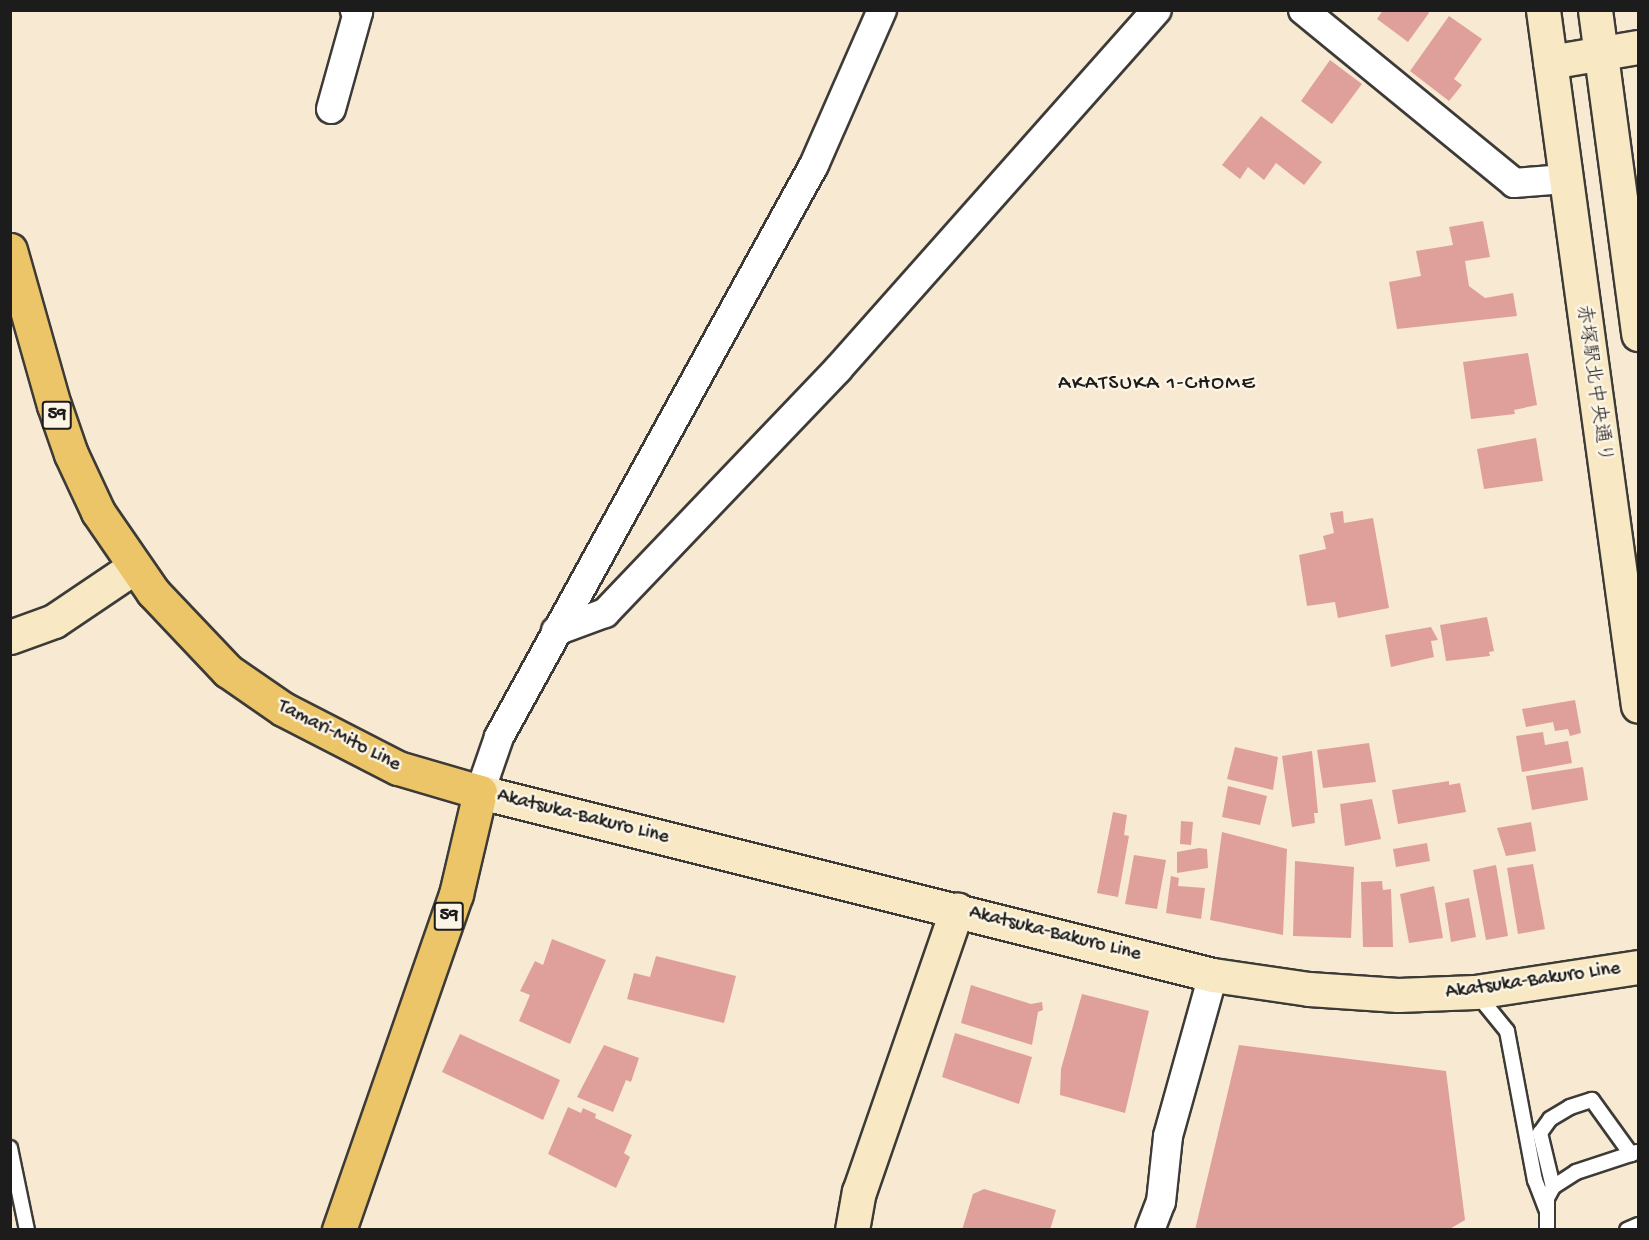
<!DOCTYPE html>
<meta charset="utf-8">
<style>
body{margin:0}
#map{position:relative;width:1649px;height:1240px;overflow:hidden;background:#f8e9d2;font-family:"Gochi Hand","Klee One",sans-serif}
div>[style]{position:absolute}
.building>*{inset:0;background:#dfa09b}
.roads{filter:drop-shadow(2px 0 #3d3b37) drop-shadow(-2px 0 #3d3b37) drop-shadow(0 2px #3d3b37) drop-shadow(0 -2px #3d3b37)}
.lane>*{height:14px;margin:-7px;padding:0 7px;transform-origin:7px;border-radius:7px;background:#fff}
.street>*{height:28px;margin:-14px;padding:0 14px;transform-origin:14px;border-radius:14px;background:#fff}
.secondary>*{height:33px;margin:-16.5px;padding:0 16.5px;transform-origin:16.5px;border-radius:16.5px;background:#f8e8c3}
.primary>*{height:33px;margin:-16.5px;padding:0 16.5px;transform-origin:16.5px;border-radius:16.5px;background:#edc569}
span{translate:-50% -50%;white-space:nowrap;text-align:center;line-height:1.15;-webkit-text-stroke:5px #fcf5e5;paint-order:stroke}
.shield-label span{padding:2px 4px;background:#fcf5e5;border:2px solid;border-radius:4px;-webkit-text-stroke-width:0}
.shield-label{font-size:18px;color:#1c1c1c;font-weight:700}
.street-label{font-size:20px;color:#1c1c1c}
.neighbourhood-label{font-size:21px;color:#1c1c1c;letter-spacing:1.5px}
.frame{position:absolute;inset:0;border:12px solid #1c1c1c;pointer-events:none}
</style>
<div id="map">
<div class="building">
<div style="clip-path:polygon(1383px 10px,1426px 10px,1429px 13px,1408px 42px,1377px 19px)"></div>
<div style="clip-path:polygon(1449px 16px,1482px 39px,1454px 79px,1462px 85px,1449px 101px,1410px 71px)"></div>
<div style="clip-path:polygon(1330px 60px,1362px 84px,1332px 124px,1301px 101px)"></div>
<div style="clip-path:polygon(1261px 116px,1322px 162px,1304px 185px,1276px 163px,1264px 180px,1248px 167px,1240px 179px,1222px 165px)"></div>
<div style="clip-path:polygon(1483px 221px,1490px 257px,1465px 261px,1469px 286px,1485px 298px,1513px 293px,1517px 316px,1397px 329px,1389px 282px,1421px 276px,1416px 251px,1453px 245px,1449px 227px)"></div>
<div style="clip-path:polygon(1528px 353px,1537px 405px,1514px 410px,1515px 414px,1471px 419px,1463px 362px)"></div>
<div style="clip-path:polygon(1536px 438px,1543px 481px,1484px 489px,1477px 449px)"></div>
<div style="clip-path:polygon(1343px 511px,1344px 523px,1373px 518px,1389px 608px,1338px 618px,1335px 602px,1307px 606px,1299px 555px,1326px 549px,1323px 536px,1334px 533px,1330px 513px)"></div>
<div style="clip-path:polygon(1487px 617px,1494px 651px,1489px 652px,1490px 656px,1446px 661px,1440px 625px)"></div>
<div style="clip-path:polygon(1431px 627px,1438px 640px,1431px 641px,1434px 657px,1391px 667px,1385px 635px)"></div>
<div style="clip-path:polygon(1575px 700px,1581px 733px,1570px 736px,1568px 729px,1555px 731px,1553px 722px,1526px 727px,1522px 709px)"></div>
<div style="clip-path:polygon(1543px 732px,1545px 745px,1568px 741px,1572px 763px,1522px 772px,1516px 736px)"></div>
<div style="clip-path:polygon(1369px 743px,1376px 782px,1323px 788px,1317px 750px)"></div>
<div style="clip-path:polygon(1235px 747px,1278px 757px,1273px 790px,1227px 779px)"></div>
<div style="clip-path:polygon(1312px 751px,1318px 813px,1314px 813px,1315px 823px,1292px 827px,1282px 756px)"></div>
<div style="clip-path:polygon(1583px 767px,1588px 800px,1532px 810px,1526px 776px)"></div>
<div style="clip-path:polygon(1449px 781px,1449px 785px,1460px 783px,1466px 812px,1398px 824px,1392px 790px)"></div>
<div style="clip-path:polygon(1228px 786px,1267px 796px,1260px 825px,1222px 817px)"></div>
<div style="clip-path:polygon(1372px 799px,1381px 839px,1345px 846px,1340px 804px)"></div>
<div style="clip-path:polygon(1113px 812px,1127px 815px,1124px 835px,1129px 836px,1118px 897px,1097px 893px)"></div>
<div style="clip-path:polygon(1181px 821px,1193px 822px,1191px 845px,1180px 844px)"></div>
<div style="clip-path:polygon(1531px 822px,1536px 851px,1506px 856px,1497px 828px)"></div>
<div style="clip-path:polygon(1222px 832px,1287px 849px,1283px 935px,1210px 920px)"></div>
<div style="clip-path:polygon(1427px 843px,1430px 861px,1396px 867px,1393px 849px)"></div>
<div style="clip-path:polygon(1199px 848px,1207px 849px,1208px 868px,1177px 873px,1177px 852px)"></div>
<div style="clip-path:polygon(1134px 855px,1166px 860px,1157px 909px,1125px 904px)"></div>
<div style="clip-path:polygon(1295px 861px,1354px 867px,1351px 938px,1293px 936px)"></div>
<div style="clip-path:polygon(1533px 864px,1545px 929px,1518px 934px,1507px 868px)"></div>
<div style="clip-path:polygon(1496px 865px,1508px 936px,1486px 940px,1473px 870px)"></div>
<div style="clip-path:polygon(1171px 876px,1179px 878px,1178px 886px,1205px 888px,1201px 919px,1166px 913px)"></div>
<div style="clip-path:polygon(1382px 881px,1383px 890px,1391px 889px,1393px 947px,1363px 947px,1361px 882px)"></div>
<div style="clip-path:polygon(1434px 886px,1443px 938px,1409px 943px,1400px 894px)"></div>
<div style="clip-path:polygon(1469px 898px,1476px 937px,1451px 942px,1445px 903px)"></div>
<div style="clip-path:polygon(552px 939px,606px 960px,570px 1044px,519px 1021px,530px 995px,520px 991px,535px 961px,543px 965px)"></div>
<div style="clip-path:polygon(656px 956px,736px 976px,724px 1023px,627px 999px,634px 973px,650px 977px)"></div>
<div style="clip-path:polygon(971px 985px,1031px 1004px,1042px 1002px,1043px 1010px,1038px 1012px,1032px 1045px,961px 1023px)"></div>
<div style="clip-path:polygon(1082px 994px,1149px 1011px,1125px 1113px,1060px 1095px,1061px 1069px)"></div>
<div style="clip-path:polygon(955px 1033px,1032px 1057px,1019px 1104px,942px 1077px)"></div>
<div style="clip-path:polygon(460px 1034px,560px 1080px,543px 1120px,442px 1072px)"></div>
<div style="clip-path:polygon(604px 1045px,639px 1058px,631px 1082px,626px 1080px,613px 1112px,577px 1097px)"></div>
<div style="clip-path:polygon(1239px 1045px,1446px 1071px,1465px 1220px,1448px 1230px,1195px 1230px)"></div>
<div style="clip-path:polygon(568px 1107px,581px 1113px,583px 1108px,596px 1114px,595px 1118px,632px 1135px,624px 1153px,630px 1157px,616px 1188px,548px 1154px)"></div>
<div style="clip-path:polygon(984px 1189px,1056px 1210px,1050px 1230px,962px 1230px,973px 1194px)"></div>
</div>
<div class="roads">
<div class="lane">
<div style="left:1476px;top:993px;width:49px;rotate:50.8deg"></div>
<div style="left:1507px;top:1031px;width:152px;rotate:79.4deg"></div>
<div style="left:1535px;top:1180px;width:31px;rotate:69deg"></div>
<div style="left:10px;top:1148px;width:84px;rotate:78.3deg"></div>
<div style="left:1553px;top:1187px;width:56px;rotate:-103.5deg"></div>
<div style="left:1540px;top:1133px;width:17px;rotate:-54deg"></div>
<div style="left:1550px;top:1119px;width:23px;rotate:-31deg"></div>
<div style="left:1570px;top:1107px;width:23px;rotate:-18deg"></div>
<div style="left:1592px;top:1100px;width:67px;rotate:54.2deg"></div>
<div style="left:1547px;top:1230px;width:32px;rotate:-90deg"></div>
<div style="left:1547px;top:1198px;width:13px;rotate:-61deg"></div>
<div style="left:1553px;top:1187px;width:27px;rotate:-33deg"></div>
<div style="left:1576px;top:1172px;width:64px;rotate:-18.2deg"></div>
<div style="left:1627px;top:1230px;width:12px;rotate:-24deg"></div>
</div>
<div class="street">
<div style="left:1303px;top:10px;width:273px;rotate:39.3deg"></div>
<div style="left:1514px;top:183px;width:51px;rotate:-4.5deg"></div>
<div style="left:331px;top:109px;width:101px;rotate:-74.4deg"></div>
<div style="left:358px;top:12px;width:4px;rotate:-146deg"></div>
<div style="left:556px;top:631px;width:52px;rotate:-20.2deg"></div>
<div style="left:605px;top:613px;width:337px;rotate:-46.3deg"></div>
<div style="left:838px;top:369px;width:480px;rotate:-48.4deg"></div>
<div style="left:480px;top:792px;width:58px;rotate:-70.9deg"></div>
<div style="left:499px;top:737px;width:653px;rotate:-61.16deg"></div>
<div style="left:814px;top:165px;width:169px;rotate:-66.3deg"></div>
<div style="left:1150px;top:1230px;width:30px;rotate:-69deg"></div>
<div style="left:1161px;top:1202px;width:66px;rotate:-83.9deg"></div>
<div style="left:1168px;top:1136px;width:167px;rotate:-74.4deg"></div>
</div>
<div class="secondary">
<div style="left:1543px;top:10px;width:702px;rotate:82.23deg"></div>
<div style="left:1595px;top:10px;width:327px;rotate:82.4deg"></div>
<div style="left:1550px;top:62px;width:89px;rotate:-9.7deg"></div>
<div style="left:10px;top:637px;width:47px;rotate:-20deg"></div>
<div style="left:54px;top:621px;width:97px;rotate:-34deg"></div>
<div style="left:480px;top:792px;width:755px;rotate:14.02deg"></div>
<div style="left:1213px;top:975px;width:97px;rotate:8.3deg"></div>
<div style="left:1309px;top:989px;width:89px;rotate:3.9deg"></div>
<div style="left:1398px;top:995px;width:77px;rotate:-2.2deg"></div>
<div style="left:1475px;top:992px;width:165px;rotate:-8.7deg"></div>
<div style="left:852px;top:1230px;width:39px;rotate:-80deg"></div>
<div style="left:859px;top:1192px;width:299px;rotate:-70.9deg"></div>
</div>
<div class="primary">
<div style="left:10px;top:250px;width:161px;rotate:74.2deg"></div>
<div style="left:54px;top:405px;width:52px;rotate:70.9deg"></div>
<div style="left:71px;top:454px;width:64px;rotate:65deg"></div>
<div style="left:98px;top:512px;width:97px;rotate:55.5deg"></div>
<div style="left:153px;top:592px;width:109px;rotate:46.5deg"></div>
<div style="left:228px;top:671px;width:67px;rotate:34.6deg"></div>
<div style="left:283px;top:709px;width:129px;rotate:27.2deg"></div>
<div style="left:398px;top:768px;width:85px;rotate:16.3deg"></div>
<div style="left:480px;top:792px;width:105px;rotate:103.2deg"></div>
<div style="left:456px;top:894px;width:356px;rotate:109.2deg"></div>
</div>
</div>
<div class="shield-label">
<span style="left:57px;top:415px">59</span>
<span style="left:449px;top:916px">59</span>
</div>
<div class="street-label">
<span style="left:1593px;top:384px;rotate:82deg">赤塚駅北中央通り</span>
<span style="left:339px;top:736px;rotate:27deg">Tamari-Mito Line</span>
<span style="left:583px;top:817px;rotate:14deg">Akatsuka-Bakuro Line</span>
<span style="left:1055px;top:934px;rotate:14deg">Akatsuka-Bakuro Line</span>
<span style="left:1533px;top:981px;rotate:-8deg">Akatsuka-Bakuro Line</span>
</div>
<div class="neighbourhood-label">
<span style="left:1157px;top:385px">AKATSUKA 1-CHOME</span>
</div>
<div class="frame"></div>
</div>
